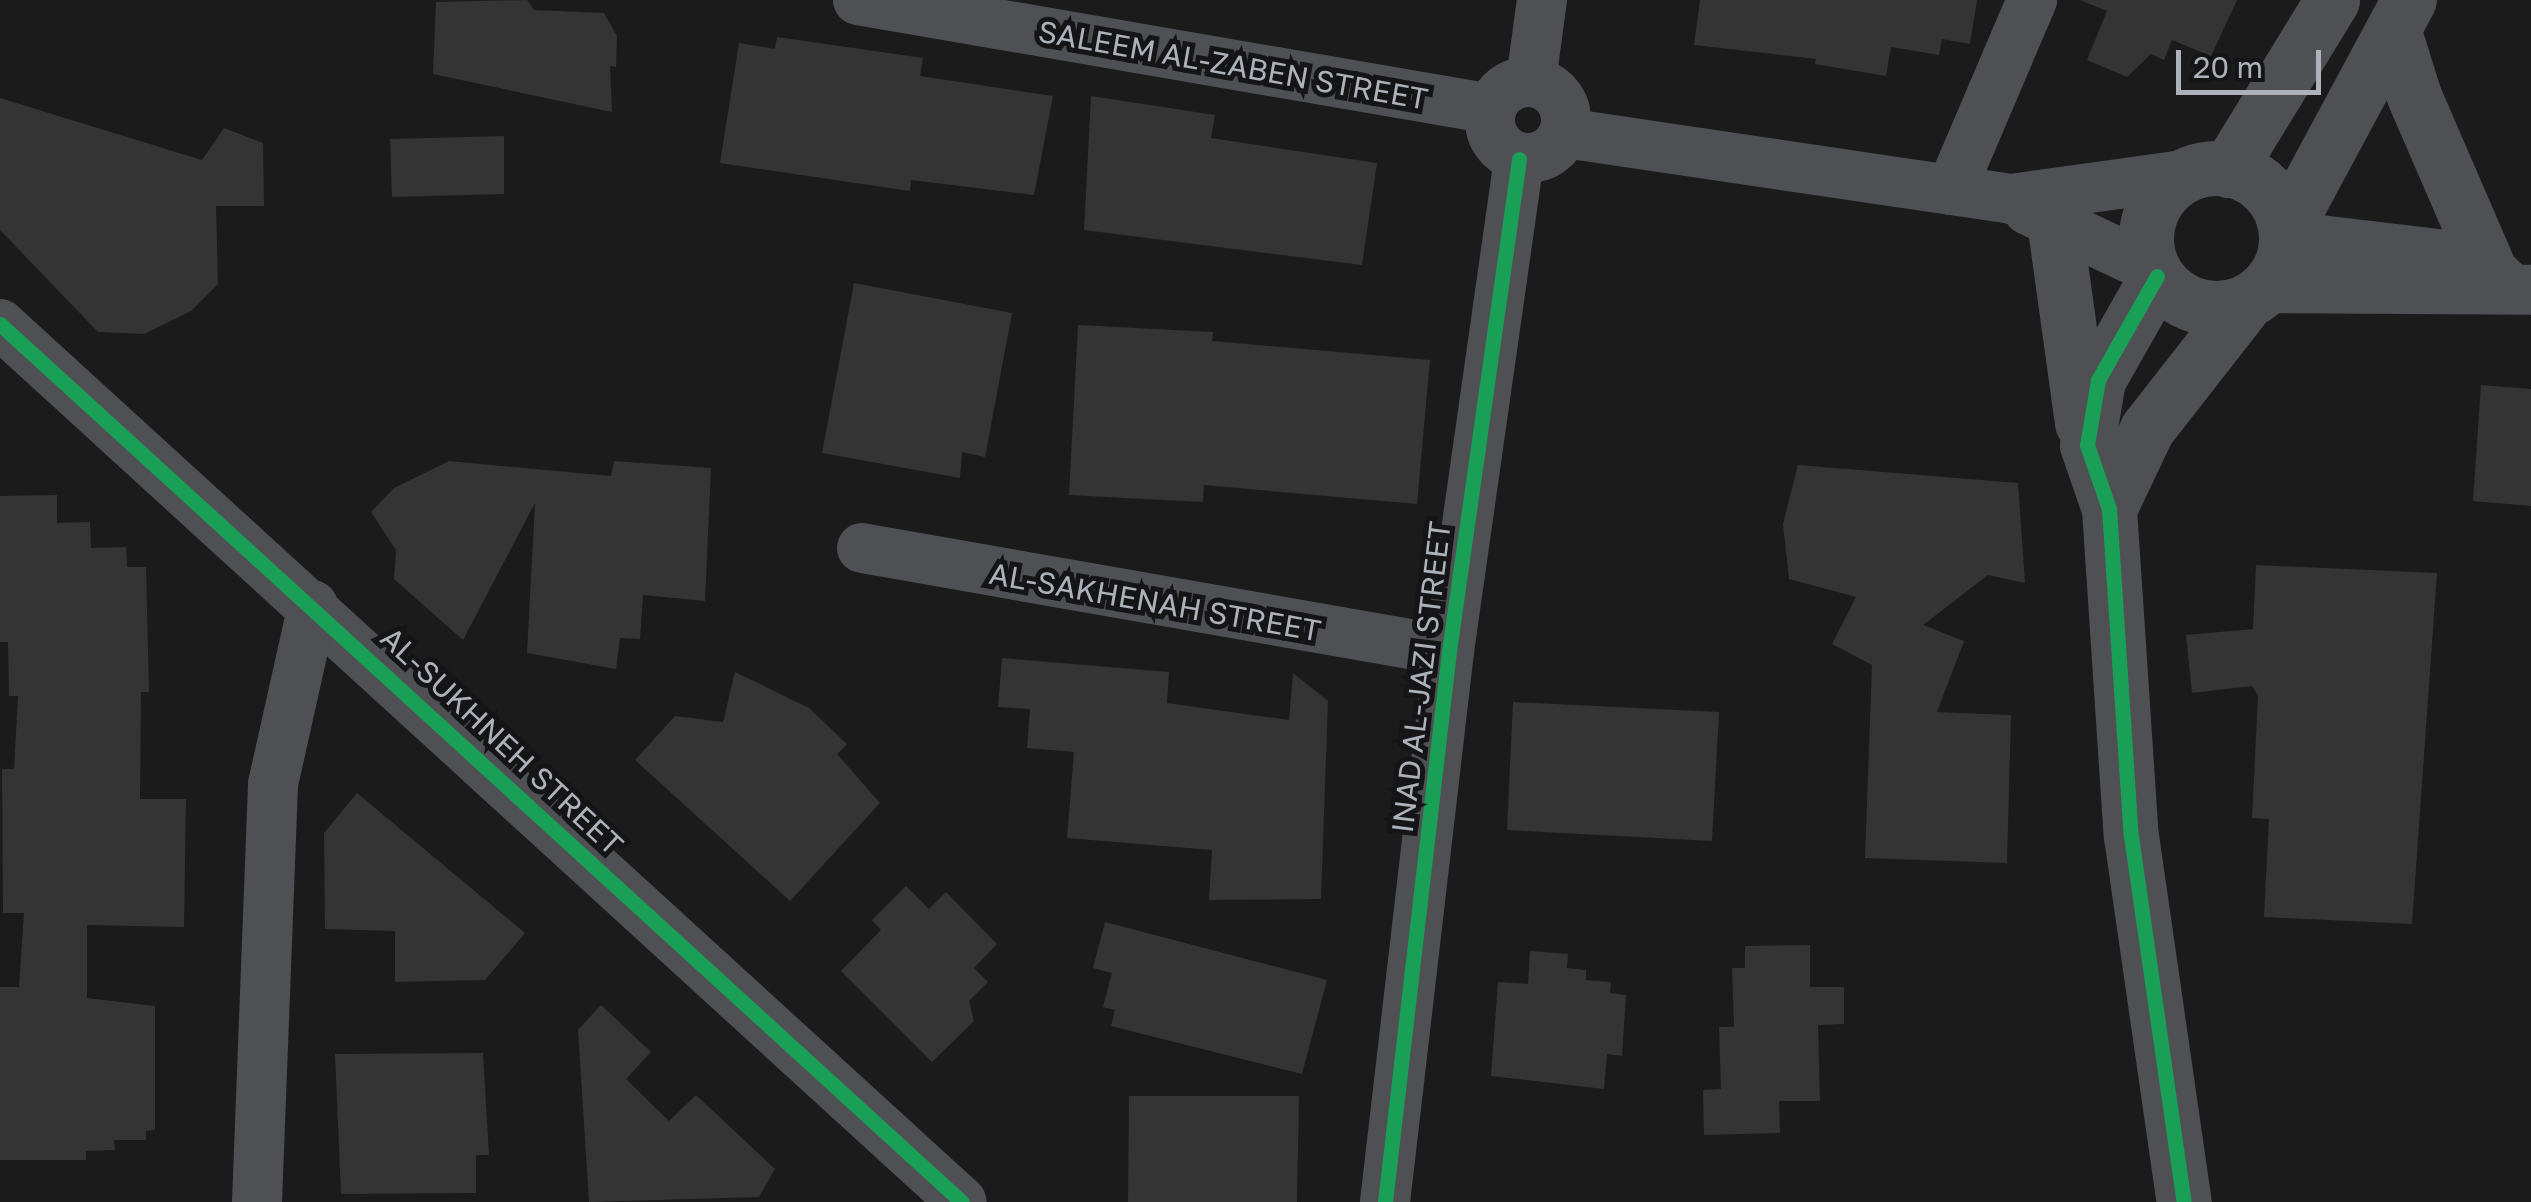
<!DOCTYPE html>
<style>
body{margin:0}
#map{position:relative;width:2531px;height:1202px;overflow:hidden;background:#1b1b1b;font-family:"Golos Text",sans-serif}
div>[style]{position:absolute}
.building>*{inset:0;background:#343435}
.minor>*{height:50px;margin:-25px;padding:0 25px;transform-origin:25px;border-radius:25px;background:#4f5053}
.minor>.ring{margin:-25px;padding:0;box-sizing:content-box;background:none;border:50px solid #4f5053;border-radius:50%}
.tertiary>*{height:55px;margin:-27.5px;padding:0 27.5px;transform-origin:27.5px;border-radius:27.5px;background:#4f5053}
.tertiary>.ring{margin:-27.5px;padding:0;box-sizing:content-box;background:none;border:55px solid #4f5053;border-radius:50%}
.cycleway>*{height:15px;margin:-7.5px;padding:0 7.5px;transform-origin:7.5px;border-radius:7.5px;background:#1a9f57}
span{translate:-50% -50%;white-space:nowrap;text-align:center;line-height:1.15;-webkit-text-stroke:10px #151517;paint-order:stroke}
.street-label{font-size:30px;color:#adb1ba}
.scale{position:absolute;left:2176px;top:50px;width:145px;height:45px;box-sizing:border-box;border:5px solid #adb1ba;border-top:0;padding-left:12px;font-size:30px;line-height:35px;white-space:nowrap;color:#adb1ba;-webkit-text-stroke:8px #151517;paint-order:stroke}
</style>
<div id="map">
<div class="building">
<div style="clip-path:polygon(527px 0,534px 10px,604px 13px,617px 36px,616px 67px,610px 66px,612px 112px,433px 74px,436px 2px)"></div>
<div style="clip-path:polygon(1700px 0,1977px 0,1970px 44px,1942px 39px,1939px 55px,1891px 47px,1886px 76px,1815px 64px,1816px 59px,1694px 45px)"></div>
<div style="clip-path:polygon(2080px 0,2237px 0,2211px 56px,2172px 40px,2164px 60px,2151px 54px,2127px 77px,2087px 60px,2107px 11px)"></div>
<div style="clip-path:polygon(777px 37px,923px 58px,920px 76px,1053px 96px,1034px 195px,911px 180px,910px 191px,720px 163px,739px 43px,775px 49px)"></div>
<div style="clip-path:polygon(1091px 96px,1215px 115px,1211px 138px,1377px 163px,1362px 265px,1084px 230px)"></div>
<div style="clip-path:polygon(0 98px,202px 160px,224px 128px,263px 143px,264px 206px,216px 206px,218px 284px,191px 311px,144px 334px,98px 332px,0 230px)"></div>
<div style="clip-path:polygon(504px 136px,504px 194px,392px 197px,390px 139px)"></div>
<div style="clip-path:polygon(854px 283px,1012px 313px,985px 457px,962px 452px,960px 478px,822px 453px)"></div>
<div style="clip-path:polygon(1078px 325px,1213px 332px,1212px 341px,1430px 360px,1417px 504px,1204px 485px,1203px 502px,1069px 495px)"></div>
<div style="clip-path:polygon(2481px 385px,2531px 389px,2531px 506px,2473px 501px)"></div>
<div style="clip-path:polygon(449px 461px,611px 476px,614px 461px,711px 468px,705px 601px,643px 595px,640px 639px,620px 638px,616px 669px,527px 653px,535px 503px,463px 640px,394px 579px,396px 550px,371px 512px,394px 488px)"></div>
<div style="clip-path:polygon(1798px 465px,2018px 483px,2025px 583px,1988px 575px,1923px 625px,1964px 641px,1937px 712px,2011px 715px,2007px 863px,1865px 858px,1872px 665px,1832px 644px,1856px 597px,1789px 579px,1783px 524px)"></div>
<div style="clip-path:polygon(57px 495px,57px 523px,90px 522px,91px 548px,126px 547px,127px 567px,146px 567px,149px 692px,141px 692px,140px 799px,186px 799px,184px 927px,87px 925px,87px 998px,155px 1006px,155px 1130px,146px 1131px,146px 1140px,114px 1140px,115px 1150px,86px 1151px,86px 1160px,0 1160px,0 987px,19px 987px,24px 913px,3px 913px,2px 769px,14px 769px,18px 696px,9px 696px,8px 642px,0 642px,0 496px)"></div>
<div style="clip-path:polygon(2256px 565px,2437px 573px,2412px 924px,2264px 917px,2269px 819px,2252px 818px,2258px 696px,2252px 686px,2192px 693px,2186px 635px,2253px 629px)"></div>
<div style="clip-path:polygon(1002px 658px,1169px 672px,1167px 703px,1289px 720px,1293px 673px,1328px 701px,1321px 899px,1209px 900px,1212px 850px,1067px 838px,1074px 752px,1027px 748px,1030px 709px,998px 707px)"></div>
<div style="clip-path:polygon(735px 672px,809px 708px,847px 744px,837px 754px,880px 803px,790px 901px,635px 760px,675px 716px,723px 722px)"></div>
<div style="clip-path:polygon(1513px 702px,1719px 712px,1712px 841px,1507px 830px)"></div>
<div style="clip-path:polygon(357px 793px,525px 933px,485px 980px,395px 982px,395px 931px,325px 929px,324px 833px)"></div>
<div style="clip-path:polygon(906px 886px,929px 909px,946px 892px,997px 944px,974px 968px,988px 982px,969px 1001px,974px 1021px,932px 1062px,841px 971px,881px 930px,872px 920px)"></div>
<div style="clip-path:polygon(1105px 922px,1327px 980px,1302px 1074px,1111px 1026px,1115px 1010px,1103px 1007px,1112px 973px,1093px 968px)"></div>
<div style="clip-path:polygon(1810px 945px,1810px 987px,1844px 987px,1844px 1024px,1818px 1025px,1820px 1101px,1779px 1101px,1780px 1133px,1704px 1135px,1703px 1090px,1721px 1089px,1719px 1027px,1734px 1027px,1732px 968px,1745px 968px,1745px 946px)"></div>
<div style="clip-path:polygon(1530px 951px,1568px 954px,1567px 968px,1586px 970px,1586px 980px,1611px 982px,1610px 993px,1626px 995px,1622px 1056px,1607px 1054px,1604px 1089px,1491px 1076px,1498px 982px,1528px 984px)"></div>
<div style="clip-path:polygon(601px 1005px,651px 1052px,626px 1079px,669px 1121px,696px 1095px,775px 1169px,759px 1197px,589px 1202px,578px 1030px)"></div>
<div style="clip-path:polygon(483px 1053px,489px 1155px,476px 1155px,476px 1193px,341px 1194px,335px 1054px)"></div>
<div style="clip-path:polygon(1129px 1096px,1299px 1096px,1297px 1202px,1128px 1202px)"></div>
</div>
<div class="minor">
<div style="left:858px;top:0;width:642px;rotate:9.77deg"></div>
<div style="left:1531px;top:81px;width:82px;rotate:-82.3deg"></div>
<div class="ring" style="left:1490px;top:82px;width:26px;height:26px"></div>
<div style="left:1565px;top:133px;width:451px;rotate:8.4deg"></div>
<div style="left:2011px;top:199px;width:176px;rotate:-7.9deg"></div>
<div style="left:1951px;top:190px;width:207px;rotate:-66.9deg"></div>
<div style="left:2028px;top:210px;width:138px;rotate:25.3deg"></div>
<div style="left:2287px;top:236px;width:169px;rotate:6.8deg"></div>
<div style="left:2455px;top:256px;width:33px;rotate:16deg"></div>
<div style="left:2487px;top:265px;width:28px;rotate:45deg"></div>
<div style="left:2265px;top:288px;width:266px;rotate:0.4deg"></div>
<div style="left:0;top:324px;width:1302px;rotate:42.39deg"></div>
<div style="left:862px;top:548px;width:596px;rotate:9.95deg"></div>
<div style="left:257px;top:1202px;width:418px;rotate:-87.8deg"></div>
<div style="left:273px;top:784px;width:183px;rotate:-77.4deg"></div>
<div style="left:1385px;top:1202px;width:555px;rotate:-83.37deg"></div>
<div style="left:1449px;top:651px;width:497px;rotate:-81.9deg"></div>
</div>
<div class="tertiary">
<div style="left:2395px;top:35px;width:64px;rotate:72.7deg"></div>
<div style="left:2414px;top:96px;width:184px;rotate:66.6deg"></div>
<div class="ring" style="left:2146px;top:168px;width:85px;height:85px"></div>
<div style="left:2228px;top:170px;width:199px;rotate:-58.5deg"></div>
<div style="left:2055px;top:228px;width:197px;rotate:82.1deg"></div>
<div style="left:2286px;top:228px;width:259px;rotate:-61.7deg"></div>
<div style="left:2157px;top:276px;width:120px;rotate:119.6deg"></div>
<div style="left:2098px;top:380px;width:66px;rotate:99.6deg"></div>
<div style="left:2087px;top:445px;width:68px;rotate:71deg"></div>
<div style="left:2109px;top:509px;width:328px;rotate:86.2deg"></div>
<div style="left:2131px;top:836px;width:370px;rotate:81.8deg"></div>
<div style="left:2109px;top:509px;width:89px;rotate:-64.6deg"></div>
<div style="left:2147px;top:429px;width:162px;rotate:-52deg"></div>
</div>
<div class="cycleway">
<div style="left:2157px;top:276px;width:120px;rotate:119.6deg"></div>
<div style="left:2098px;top:380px;width:66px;rotate:99.6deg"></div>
<div style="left:2087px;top:445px;width:68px;rotate:71deg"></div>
<div style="left:2109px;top:509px;width:328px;rotate:86.2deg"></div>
<div style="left:2131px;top:836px;width:370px;rotate:81.8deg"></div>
<div style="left:0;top:324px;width:1302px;rotate:42.39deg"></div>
<div style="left:1385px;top:1202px;width:555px;rotate:-83.37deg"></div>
<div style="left:1449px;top:651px;width:497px;rotate:-81.9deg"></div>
</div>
<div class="street-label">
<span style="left:1233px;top:65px;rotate:10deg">SALEEM AL-ZABEN STREET</span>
<span style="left:1155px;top:602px;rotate:10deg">AL-SAKHENAH STREET</span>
<span style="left:1421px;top:677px;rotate:-83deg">INAD AL-JAZI STREET</span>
<span style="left:502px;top:741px;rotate:43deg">AL-SUKHNEH STREET</span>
</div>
<div class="scale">20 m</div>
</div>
